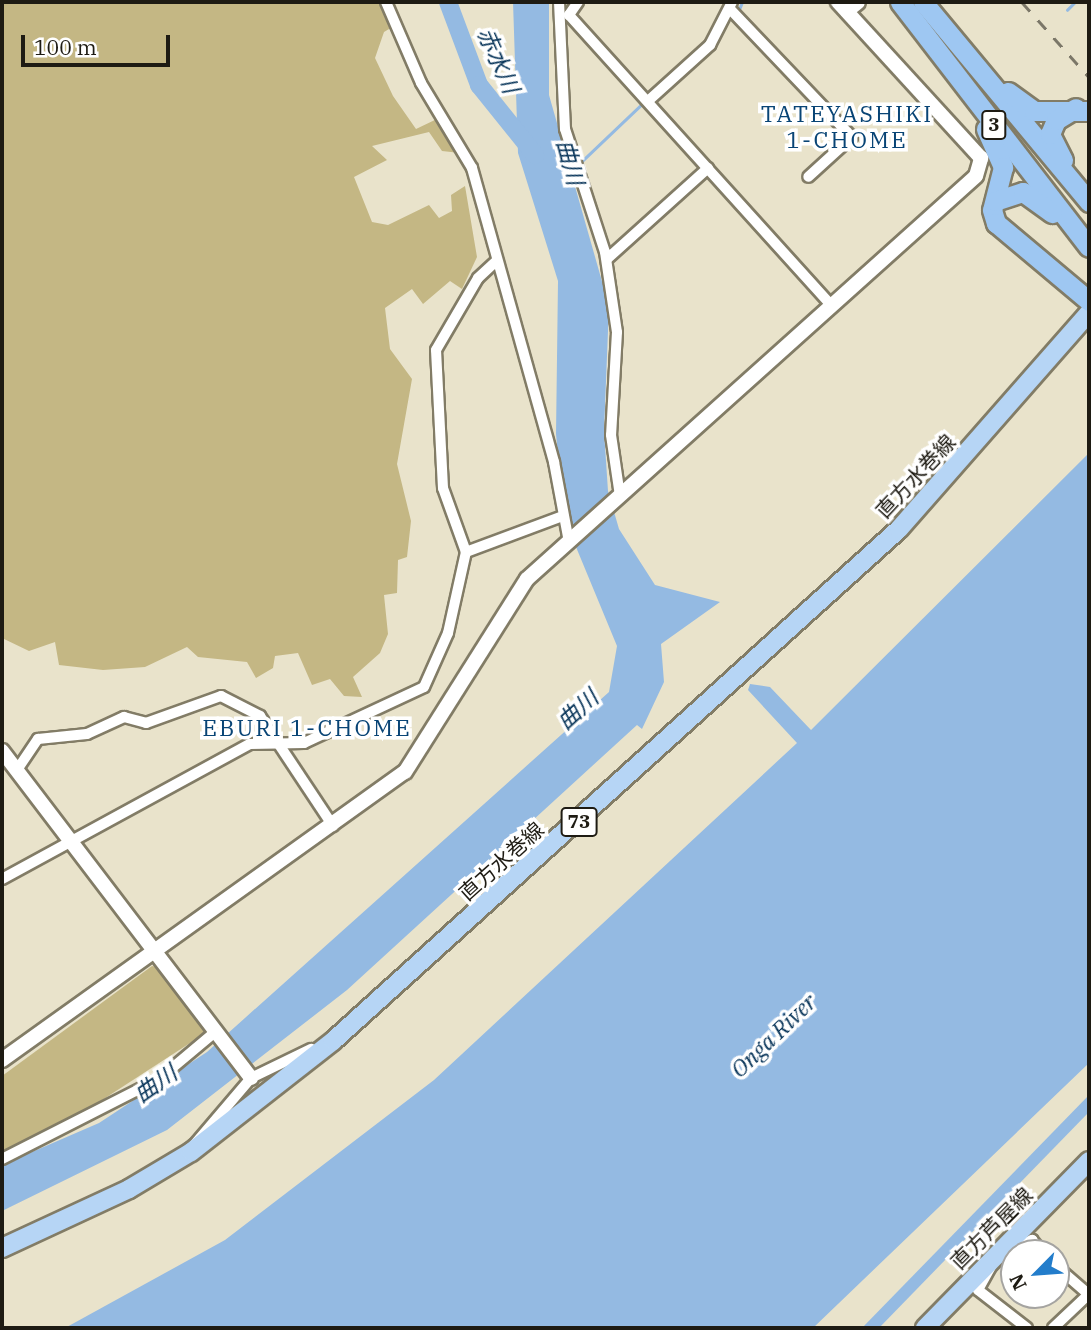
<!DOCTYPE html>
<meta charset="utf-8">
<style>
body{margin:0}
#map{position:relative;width:1091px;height:1330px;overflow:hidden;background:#e9e3cb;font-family:"IBM Plex Serif","Noto Sans JP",serif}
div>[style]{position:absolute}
.green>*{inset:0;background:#c4b784}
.water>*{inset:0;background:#94bae2}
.stream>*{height:2.5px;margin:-1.25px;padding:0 1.25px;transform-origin:1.25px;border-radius:1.25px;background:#94bae2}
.river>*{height:18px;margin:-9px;padding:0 9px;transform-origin:9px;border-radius:9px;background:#94bae2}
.roads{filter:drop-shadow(2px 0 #827c66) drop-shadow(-2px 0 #827c66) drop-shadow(0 2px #827c66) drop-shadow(0 -2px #827c66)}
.minor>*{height:10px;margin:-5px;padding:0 5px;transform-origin:5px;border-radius:5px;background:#fff}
.tertiary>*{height:14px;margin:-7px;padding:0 7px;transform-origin:7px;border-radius:7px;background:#fff}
.primary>*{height:18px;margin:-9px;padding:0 9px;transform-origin:9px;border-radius:9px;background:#b6d5f5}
.trunk>*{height:19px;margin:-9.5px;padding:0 9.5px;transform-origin:9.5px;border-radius:9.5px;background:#9ec7f2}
.rail>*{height:2.5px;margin-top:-1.25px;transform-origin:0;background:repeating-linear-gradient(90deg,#7b7768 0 12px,transparent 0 24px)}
span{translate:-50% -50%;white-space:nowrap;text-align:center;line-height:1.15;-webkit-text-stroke:7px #fff;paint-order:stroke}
.shield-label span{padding:2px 5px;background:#fff;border:2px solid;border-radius:5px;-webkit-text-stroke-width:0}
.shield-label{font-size:19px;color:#1e1b13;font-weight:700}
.street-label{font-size:21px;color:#1e1b13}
.water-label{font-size:23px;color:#063358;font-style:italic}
.neighbourhood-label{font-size:23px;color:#084475;letter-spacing:2px}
.frame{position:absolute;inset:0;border:4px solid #1e1b13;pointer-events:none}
.north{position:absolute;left:1000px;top:1239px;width:70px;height:70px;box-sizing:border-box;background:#fff;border:2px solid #a5a4a1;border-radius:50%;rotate:245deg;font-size:19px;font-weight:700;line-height:28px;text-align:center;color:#1e1b13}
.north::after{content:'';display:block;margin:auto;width:24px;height:32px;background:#237dcb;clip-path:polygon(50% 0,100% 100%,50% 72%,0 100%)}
.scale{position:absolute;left:21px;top:35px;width:149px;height:32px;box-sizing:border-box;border:4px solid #1e1b13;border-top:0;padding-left:9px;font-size:21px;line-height:24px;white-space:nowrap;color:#1e1b13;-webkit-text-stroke:5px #fff;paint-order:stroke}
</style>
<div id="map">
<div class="green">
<div style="clip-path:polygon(2px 2px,380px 2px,394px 26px,384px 32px,375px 58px,393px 96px,416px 129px,439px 118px,460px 153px,442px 151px,429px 132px,372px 146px,387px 160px,354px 177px,372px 222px,388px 225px,429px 205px,439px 218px,452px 211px,451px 195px,465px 186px,477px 257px,462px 289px,450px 281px,423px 304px,412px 289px,385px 308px,390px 349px,412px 379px,397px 464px,411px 521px,407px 557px,398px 560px,397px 593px,384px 595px,388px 634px,380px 653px,353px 677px,362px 697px,344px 696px,330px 679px,312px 685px,298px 653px,275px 656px,273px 668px,256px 678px,247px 662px,198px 657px,187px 647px,145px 667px,103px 670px,59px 665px,55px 642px,29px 651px,2px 638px)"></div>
<div style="clip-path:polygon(152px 966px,161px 968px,207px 1032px,79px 1115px,2px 1152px,2px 1076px)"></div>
</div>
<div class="water">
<div style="clip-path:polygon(513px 2px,549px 2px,549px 95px,609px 306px,604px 431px,608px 491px,619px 529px,655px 585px,720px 602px,661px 644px,664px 682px,642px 729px,637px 725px,347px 990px,167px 1130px,2px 1211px,2px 1165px,99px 1123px,207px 1052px,609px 692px,617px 646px,564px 518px,556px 434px,558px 281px,518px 153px)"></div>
<div style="clip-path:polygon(1089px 453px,1089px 1063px,813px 1328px,65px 1328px,225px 1240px,434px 1080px,797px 743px,748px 690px,750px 684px,770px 687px,811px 730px)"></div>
<div style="clip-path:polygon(1089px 1095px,1089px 1112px,879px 1328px,862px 1328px)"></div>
</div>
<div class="stream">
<div style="left:1067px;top:10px;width:11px;rotate:-45deg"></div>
<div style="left:738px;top:12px;width:11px;rotate:-68deg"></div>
<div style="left:581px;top:162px;width:84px;rotate:-43.6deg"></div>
</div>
<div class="river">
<div style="left:448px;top:2px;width:89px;rotate:69.5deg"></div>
<div style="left:479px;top:85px;width:90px;rotate:51.3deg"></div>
</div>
<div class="roads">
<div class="minor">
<div style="left:386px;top:2px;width:88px;rotate:66.6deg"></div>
<div style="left:421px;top:83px;width:99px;rotate:59deg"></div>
<div style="left:472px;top:168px;width:305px;rotate:74.4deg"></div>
<div style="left:554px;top:462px;width:81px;rotate:79.4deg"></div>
<div style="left:559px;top:2px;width:127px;rotate:87.3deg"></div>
<div style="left:565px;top:129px;width:129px;rotate:72deg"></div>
<div style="left:605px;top:252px;width:81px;rotate:81.5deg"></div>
<div style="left:617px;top:332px;width:103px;rotate:93.3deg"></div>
<div style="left:611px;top:435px;width:62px;rotate:81.6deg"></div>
<div style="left:578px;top:2px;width:16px;rotate:125deg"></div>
<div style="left:569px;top:15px;width:391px;rotate:47.9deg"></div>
<div style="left:730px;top:9px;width:177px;rotate:46.4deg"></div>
<div style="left:852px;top:137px;width:59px;rotate:137.7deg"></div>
<div style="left:648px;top:101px;width:84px;rotate:-42.1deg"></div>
<div style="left:710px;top:45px;width:48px;rotate:-62.9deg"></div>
<div style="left:607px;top:259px;width:136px;rotate:-42deg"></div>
<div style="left:466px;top:552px;width:100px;rotate:-20.4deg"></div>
<div style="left:19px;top:767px;width:34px;rotate:-56deg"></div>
<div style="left:38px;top:739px;width:49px;rotate:-5.8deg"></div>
<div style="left:87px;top:734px;width:41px;rotate:-24.7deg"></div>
<div style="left:124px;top:717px;width:23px;rotate:15deg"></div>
<div style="left:146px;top:723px;width:80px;rotate:-19.8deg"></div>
<div style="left:221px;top:696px;width:44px;rotate:27.1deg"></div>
<div style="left:260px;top:716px;width:132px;rotate:56.4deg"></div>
<div style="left:2px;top:879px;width:282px;rotate:-28.6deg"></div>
<div style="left:250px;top:744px;width:54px;rotate:-1.1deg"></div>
<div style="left:304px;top:743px;width:132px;rotate:-25deg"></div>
<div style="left:424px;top:687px;width:59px;rotate:-66deg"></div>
<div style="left:448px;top:633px;width:83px;rotate:-77.5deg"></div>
<div style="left:466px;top:552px;width:68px;rotate:-109.8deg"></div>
<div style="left:443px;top:488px;width:138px;rotate:-92.9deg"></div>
<div style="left:436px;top:350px;width:83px;rotate:-59.7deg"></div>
<div style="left:478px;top:278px;width:23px;rotate:-43deg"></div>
<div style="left:194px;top:1145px;width:88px;rotate:-49.6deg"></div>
<div style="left:251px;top:1078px;width:67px;rotate:-25.8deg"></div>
<div style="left:2px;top:1159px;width:176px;rotate:-27deg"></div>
<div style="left:159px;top:1079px;width:73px;rotate:-40deg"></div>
<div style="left:1005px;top:1252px;width:30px;rotate:-24deg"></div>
<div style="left:1032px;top:1240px;width:17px;rotate:50deg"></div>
<div style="left:994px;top:1261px;width:33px;rotate:119deg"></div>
<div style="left:978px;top:1290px;width:62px;rotate:37.8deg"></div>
<div style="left:1056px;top:1266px;width:40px;rotate:41deg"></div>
<div style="left:1053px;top:1328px;width:50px;rotate:-43.4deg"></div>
</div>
<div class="tertiary">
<div style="left:847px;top:11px;width:14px;rotate:-39deg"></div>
<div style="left:2px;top:751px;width:411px;rotate:52.7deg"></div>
<div style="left:2px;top:1060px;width:495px;rotate:-35.6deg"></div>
<div style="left:405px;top:772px;width:228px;rotate:-57.7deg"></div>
<div style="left:527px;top:579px;width:603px;rotate:-41.91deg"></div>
<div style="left:976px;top:176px;width:19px;rotate:-74deg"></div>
<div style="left:981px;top:158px;width:212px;rotate:-132.5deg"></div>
</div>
<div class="primary">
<div style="left:2px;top:1248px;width:140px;rotate:-24.9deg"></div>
<div style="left:129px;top:1189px;width:72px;rotate:-30.8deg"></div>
<div style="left:191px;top:1152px;width:180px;rotate:-38deg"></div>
<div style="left:333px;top:1041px;width:763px;rotate:-42.13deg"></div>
<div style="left:899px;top:529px;width:288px;rotate:-48.7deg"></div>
<div style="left:925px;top:1328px;width:234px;rotate:-45.5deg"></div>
</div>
<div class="trunk">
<div style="left:900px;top:2px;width:309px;rotate:52.4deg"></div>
<div style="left:923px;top:2px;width:260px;rotate:50.3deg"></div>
<div style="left:1008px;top:92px;width:32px;rotate:36deg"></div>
<div style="left:1034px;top:111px;width:55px"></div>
<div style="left:986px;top:129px;width:42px;rotate:65.9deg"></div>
<div style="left:1003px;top:167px;width:44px;rotate:104.3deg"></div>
<div style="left:992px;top:210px;width:14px;rotate:73deg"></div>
<div style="left:996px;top:223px;width:121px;rotate:40deg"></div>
<div style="left:1063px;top:160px;width:29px;rotate:-117deg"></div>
<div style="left:1050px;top:134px;width:15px;rotate:-67deg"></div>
<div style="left:1056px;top:120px;width:23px;rotate:-31deg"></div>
<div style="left:995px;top:201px;width:29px;rotate:-18deg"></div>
<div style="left:1023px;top:192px;width:36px;rotate:36deg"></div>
</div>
</div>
<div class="rail">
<div style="left:1022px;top:2px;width:101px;rotate:48.2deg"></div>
</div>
<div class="shield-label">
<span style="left:994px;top:125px">3</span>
<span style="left:579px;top:822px">73</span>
</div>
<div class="street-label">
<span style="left:915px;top:476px;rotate:-47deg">直方水巻線</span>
<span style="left:501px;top:861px;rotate:-42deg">直方水巻線</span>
<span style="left:991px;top:1228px;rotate:-45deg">直方芦屋線</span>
</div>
<div class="water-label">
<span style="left:499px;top:60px;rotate:66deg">赤水川</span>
<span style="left:571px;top:162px;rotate:75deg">曲川</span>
<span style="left:577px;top:709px;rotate:-42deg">曲川</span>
<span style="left:773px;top:1035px;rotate:-44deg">Onga River</span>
<span style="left:155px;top:1083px;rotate:-35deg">曲川</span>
</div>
<div class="neighbourhood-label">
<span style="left:847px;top:126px">TATEYASHIKI<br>1-CHOME</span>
<span style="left:307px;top:727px">EBURI 1-CHOME</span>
</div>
<div class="frame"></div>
<div class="north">N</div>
<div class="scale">100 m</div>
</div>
